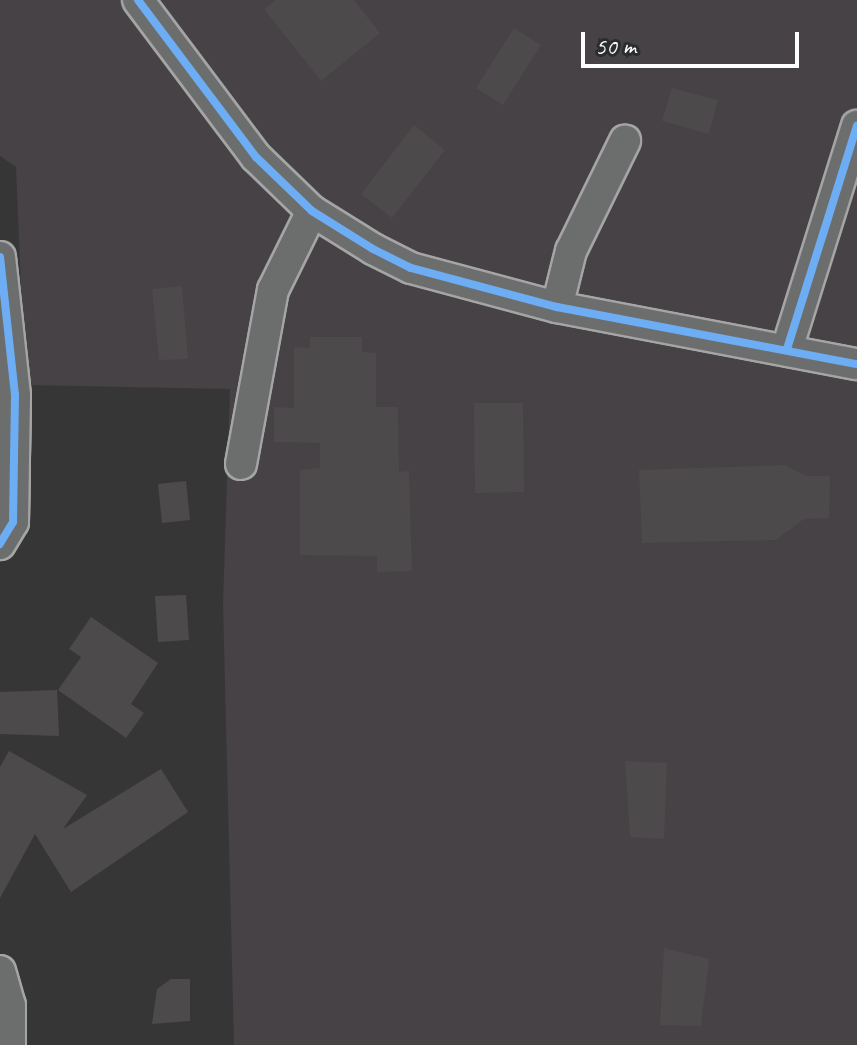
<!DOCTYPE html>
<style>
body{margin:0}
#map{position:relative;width:857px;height:1045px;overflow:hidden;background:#363637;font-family:Caveat,sans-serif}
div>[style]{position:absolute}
.built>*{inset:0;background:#464246}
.building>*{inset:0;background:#4d4a4c}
.roads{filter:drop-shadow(2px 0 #a5a5a5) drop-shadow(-2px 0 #a5a5a5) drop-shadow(0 2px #a5a5a5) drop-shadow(0 -2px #a5a5a5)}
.minor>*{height:30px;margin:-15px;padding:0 15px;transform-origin:15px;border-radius:15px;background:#6c6d6d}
.cycleway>*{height:8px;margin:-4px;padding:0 4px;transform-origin:4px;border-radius:4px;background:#6dadf4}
span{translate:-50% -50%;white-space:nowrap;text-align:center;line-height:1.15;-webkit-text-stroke:6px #2a2d2e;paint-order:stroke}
.scale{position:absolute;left:581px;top:32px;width:218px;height:36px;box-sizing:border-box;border:4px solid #fff;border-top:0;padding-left:10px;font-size:24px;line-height:28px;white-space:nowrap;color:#fff;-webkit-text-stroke:6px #2a2d2e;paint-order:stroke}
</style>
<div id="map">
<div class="built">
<div style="clip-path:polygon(0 0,857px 0,857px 1045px,234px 1045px,223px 604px,230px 389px,25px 385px,16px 167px,0 156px)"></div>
</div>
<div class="building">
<div style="clip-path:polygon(276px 0,354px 0,380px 33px,321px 81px,264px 9px)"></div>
<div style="clip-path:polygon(514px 28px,541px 45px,503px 105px,476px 88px)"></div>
<div style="clip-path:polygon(672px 88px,718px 100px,709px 134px,662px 121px)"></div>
<div style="clip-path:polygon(414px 125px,445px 150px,392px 218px,361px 194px)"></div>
<div style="clip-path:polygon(182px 286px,188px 359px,159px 360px,152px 289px)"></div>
<div style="clip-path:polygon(310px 337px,362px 337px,362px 352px,376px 353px,376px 407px,398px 407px,399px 472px,409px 471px,412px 571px,377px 572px,377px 556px,300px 555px,300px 470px,320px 468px,320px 443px,274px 442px,274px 407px,294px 408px,294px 347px,310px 348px)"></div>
<div style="clip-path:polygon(474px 403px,523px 403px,524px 492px,475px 493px)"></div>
<div style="clip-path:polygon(785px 465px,806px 476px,830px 476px,829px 518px,804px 519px,776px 540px,642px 543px,639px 470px)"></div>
<div style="clip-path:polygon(186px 481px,190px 520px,162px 523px,158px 484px)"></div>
<div style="clip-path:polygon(186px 595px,189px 640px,158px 642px,155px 596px)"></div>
<div style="clip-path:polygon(91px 617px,158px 663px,131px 704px,144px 713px,126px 738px,58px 690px,81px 657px,69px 649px)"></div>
<div style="clip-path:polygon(57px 690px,59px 736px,0 734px,0 692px)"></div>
<div style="clip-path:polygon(9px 751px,87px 795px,63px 829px,161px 769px,188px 812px,71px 892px,35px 834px,0 898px,0 767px)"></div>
<div style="clip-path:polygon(625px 761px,667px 763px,664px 839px,630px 837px)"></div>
<div style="clip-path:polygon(664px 948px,709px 959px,701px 1026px,660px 1025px)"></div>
<div style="clip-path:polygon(171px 979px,190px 979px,190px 1021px,152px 1024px,157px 989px)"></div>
</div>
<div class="roads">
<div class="minor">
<div style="left:138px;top:0;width:196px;rotate:53.1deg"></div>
<div style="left:256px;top:157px;width:78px;rotate:44deg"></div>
<div style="left:312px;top:211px;width:72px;rotate:31.9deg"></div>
<div style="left:373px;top:249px;width:42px;rotate:26.6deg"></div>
<div style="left:411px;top:268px;width:151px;rotate:15deg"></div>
<div style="left:557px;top:307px;width:305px;rotate:10.8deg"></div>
<div style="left:0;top:257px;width:139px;rotate:83.8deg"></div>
<div style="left:15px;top:395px;width:127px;rotate:90.9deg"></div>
<div style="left:13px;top:522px;width:26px;rotate:121deg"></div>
<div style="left:557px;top:307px;width:58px;rotate:-76deg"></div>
<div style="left:571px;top:251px;width:123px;rotate:-63.9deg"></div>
<div style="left:787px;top:349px;width:234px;rotate:-72.6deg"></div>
<div style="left:241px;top:464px;width:177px;rotate:-79.6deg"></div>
<div style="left:273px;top:290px;width:88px;rotate:-63.7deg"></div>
<div style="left:0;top:971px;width:35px;rotate:74deg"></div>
<div style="left:10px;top:1005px;width:40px;rotate:90deg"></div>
</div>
</div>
<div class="cycleway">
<div style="left:138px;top:0;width:196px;rotate:53.1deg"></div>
<div style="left:256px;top:157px;width:78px;rotate:44deg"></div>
<div style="left:312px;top:211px;width:72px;rotate:31.9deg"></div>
<div style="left:373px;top:249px;width:42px;rotate:26.6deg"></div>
<div style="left:411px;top:268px;width:151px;rotate:15deg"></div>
<div style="left:557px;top:307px;width:305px;rotate:10.8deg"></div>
<div style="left:0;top:257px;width:139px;rotate:83.8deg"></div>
<div style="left:15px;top:395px;width:127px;rotate:90.9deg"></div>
<div style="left:13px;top:522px;width:26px;rotate:121deg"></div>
<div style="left:787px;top:349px;width:234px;rotate:-72.6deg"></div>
</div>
<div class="scale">50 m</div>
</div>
